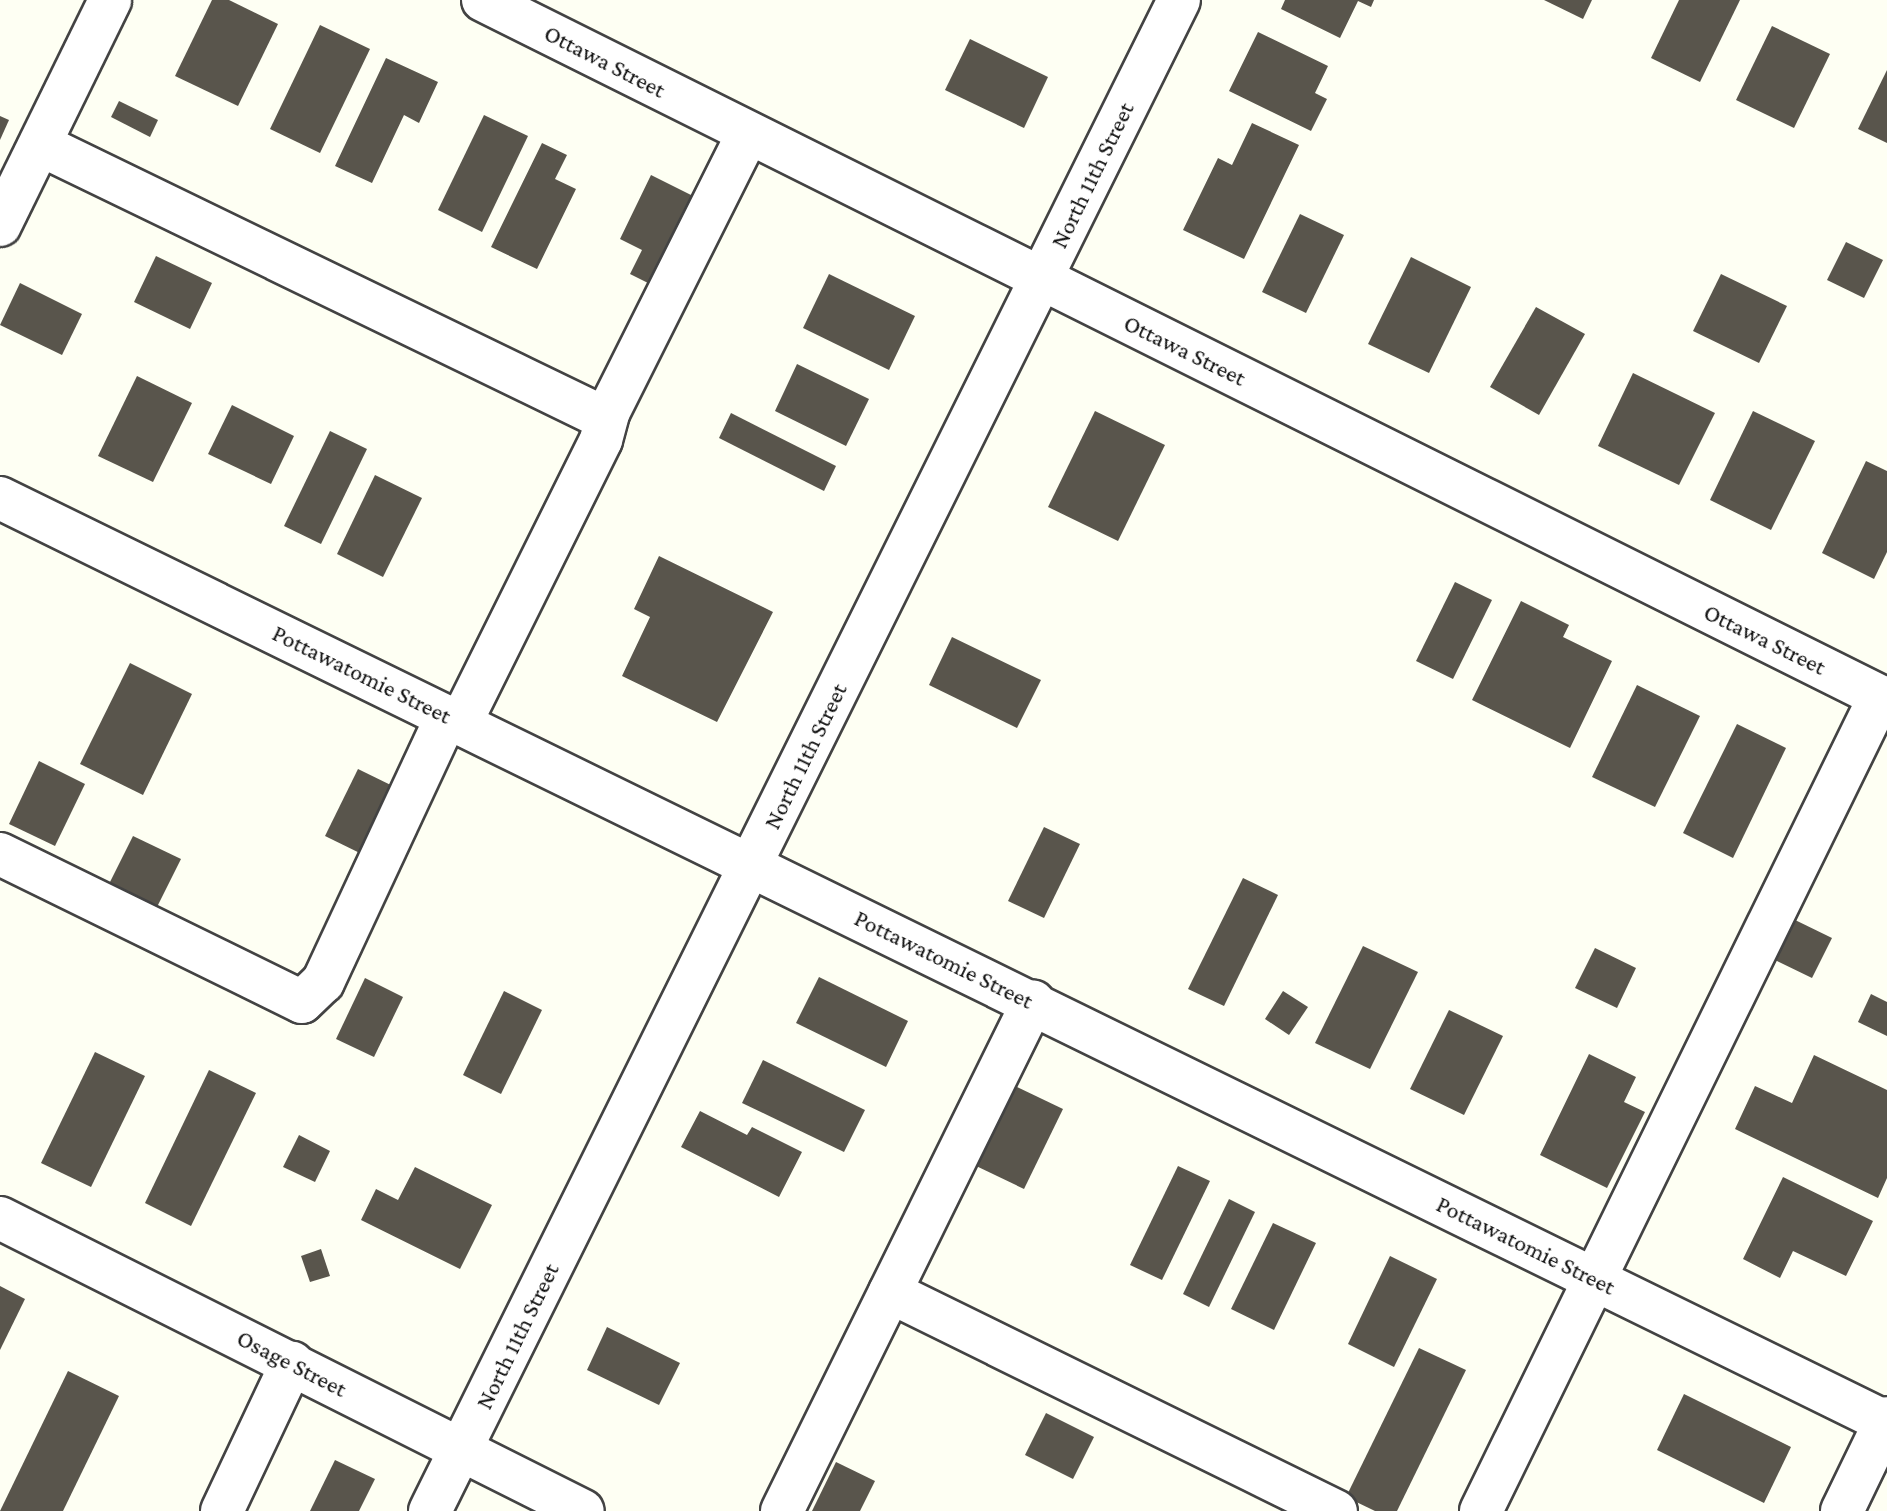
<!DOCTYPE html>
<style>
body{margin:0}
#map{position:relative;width:1887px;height:1511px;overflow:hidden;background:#fefff3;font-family:"Crimson Pro",serif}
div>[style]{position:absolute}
.building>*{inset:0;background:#59554c}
.roads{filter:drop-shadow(2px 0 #434343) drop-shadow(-2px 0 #434343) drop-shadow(0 2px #434343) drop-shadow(0 -2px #434343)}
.minor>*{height:42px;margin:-21px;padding:0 21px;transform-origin:21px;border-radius:21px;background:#fff}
span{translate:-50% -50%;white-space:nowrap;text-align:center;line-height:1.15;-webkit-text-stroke:8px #fff;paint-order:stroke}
.street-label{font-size:24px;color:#101010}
</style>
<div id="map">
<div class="building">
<div style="clip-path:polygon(212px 0,229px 0,278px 24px,238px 106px,175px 76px)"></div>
<div style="clip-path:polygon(1285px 0,1374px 0,1371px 7px,1358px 1px,1340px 38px,1281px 9px)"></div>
<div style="clip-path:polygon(1544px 0,1592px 0,1583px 19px)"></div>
<div style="clip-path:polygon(1679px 0,1740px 0,1700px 82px,1651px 58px)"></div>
<div style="clip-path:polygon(320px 25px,370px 49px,320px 153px,270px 129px)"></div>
<div style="clip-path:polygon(1772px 26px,1830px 54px,1794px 128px,1736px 100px)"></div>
<div style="clip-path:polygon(1258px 32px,1328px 66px,1315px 93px,1327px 99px,1311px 131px,1229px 91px)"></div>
<div style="clip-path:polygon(970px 39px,1048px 77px,1024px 128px,945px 90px)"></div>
<div style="clip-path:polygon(386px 58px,438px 82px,419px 123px,404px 115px,372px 183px,335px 166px)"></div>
<div style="clip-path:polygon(1887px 70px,1887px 143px,1858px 129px)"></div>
<div style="clip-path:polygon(119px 101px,158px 120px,150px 137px,111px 117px)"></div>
<div style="clip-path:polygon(484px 115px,528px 136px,482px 232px,438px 210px)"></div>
<div style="clip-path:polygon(0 116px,9px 120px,0 140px)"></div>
<div style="clip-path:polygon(1252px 123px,1299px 145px,1244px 259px,1183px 230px,1218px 158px,1232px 165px)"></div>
<div style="clip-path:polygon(542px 143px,567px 155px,555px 179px,576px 189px,537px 269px,491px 247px)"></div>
<div style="clip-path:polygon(651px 175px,699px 199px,656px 287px,630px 274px,642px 250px,620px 239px)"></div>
<div style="clip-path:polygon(1300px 214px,1344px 235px,1306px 313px,1262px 292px)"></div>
<div style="clip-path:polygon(1846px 242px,1883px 260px,1864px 298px,1827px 280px)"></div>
<div style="clip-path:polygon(156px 256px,212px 283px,190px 329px,134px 302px)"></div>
<div style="clip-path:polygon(1411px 257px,1471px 287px,1429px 373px,1368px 344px)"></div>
<div style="clip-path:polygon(829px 274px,915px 316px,889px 370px,803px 328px)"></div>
<div style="clip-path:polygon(1721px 274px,1787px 306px,1759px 363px,1693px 331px)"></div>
<div style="clip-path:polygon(20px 283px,82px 314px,62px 355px,0 325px)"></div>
<div style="clip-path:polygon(1536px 307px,1585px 334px,1539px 415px,1490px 387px)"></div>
<div style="clip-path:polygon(797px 364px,869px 399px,846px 446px,775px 411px)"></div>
<div style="clip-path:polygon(1633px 373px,1715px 413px,1679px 485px,1598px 446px)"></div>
<div style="clip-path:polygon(137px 376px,192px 403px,153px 482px,98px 456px)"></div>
<div style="clip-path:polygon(232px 405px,294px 436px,271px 484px,208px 454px)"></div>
<div style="clip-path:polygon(1095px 411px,1165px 445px,1118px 541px,1048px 507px)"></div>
<div style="clip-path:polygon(1753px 411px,1815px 441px,1771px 530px,1710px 500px)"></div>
<div style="clip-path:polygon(731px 413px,836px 466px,824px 491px,719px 438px)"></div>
<div style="clip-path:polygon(330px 431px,367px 449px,321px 544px,284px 526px)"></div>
<div style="clip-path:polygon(1866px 461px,1887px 471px,1887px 552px,1874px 579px,1822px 553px)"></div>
<div style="clip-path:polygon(375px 475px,422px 498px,383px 577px,337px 554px)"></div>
<div style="clip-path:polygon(659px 556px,773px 612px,717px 722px,622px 676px,650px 617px,634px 609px)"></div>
<div style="clip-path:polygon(1455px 582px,1492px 600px,1453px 679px,1416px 661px)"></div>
<div style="clip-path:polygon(1521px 601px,1569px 625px,1563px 637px,1612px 661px,1570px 748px,1472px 700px)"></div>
<div style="clip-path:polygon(952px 637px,1041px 680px,1017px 728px,929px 685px)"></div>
<div style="clip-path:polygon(130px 663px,192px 694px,143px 795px,80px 764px)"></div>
<div style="clip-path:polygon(1637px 685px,1700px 716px,1655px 807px,1592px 777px)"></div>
<div style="clip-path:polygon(1737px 724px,1786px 748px,1733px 858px,1683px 833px)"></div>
<div style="clip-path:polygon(39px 761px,85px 784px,55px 846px,9px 824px)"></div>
<div style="clip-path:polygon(358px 769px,405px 792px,372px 859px,325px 836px)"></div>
<div style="clip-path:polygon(1044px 827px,1080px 844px,1044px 918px,1008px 901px)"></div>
<div style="clip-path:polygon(133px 836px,181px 859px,155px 911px,107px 888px)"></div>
<div style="clip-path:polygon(1243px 878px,1278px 895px,1224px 1006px,1188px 989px)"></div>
<div style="clip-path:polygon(1791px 918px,1832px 938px,1812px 978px,1771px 958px)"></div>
<div style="clip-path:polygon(1363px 946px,1418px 972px,1370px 1069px,1315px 1043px)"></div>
<div style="clip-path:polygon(1595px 948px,1636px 968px,1617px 1008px,1575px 988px)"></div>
<div style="clip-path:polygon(819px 977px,908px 1021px,886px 1067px,796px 1023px)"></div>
<div style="clip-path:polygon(365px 978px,403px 997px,374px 1057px,336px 1039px)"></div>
<div style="clip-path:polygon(504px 991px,542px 1010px,501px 1094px,463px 1075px)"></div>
<div style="clip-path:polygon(1283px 991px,1308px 1007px,1289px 1035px,1265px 1019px)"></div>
<div style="clip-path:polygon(1871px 994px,1887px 1002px,1887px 1036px,1858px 1022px)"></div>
<div style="clip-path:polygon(1449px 1010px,1503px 1036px,1464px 1115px,1410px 1089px)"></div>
<div style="clip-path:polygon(95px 1052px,145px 1076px,91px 1187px,41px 1163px)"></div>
<div style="clip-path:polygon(1589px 1054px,1636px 1077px,1624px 1102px,1645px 1112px,1607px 1188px,1540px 1155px)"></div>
<div style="clip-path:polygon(1814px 1055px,1887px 1090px,1887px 1178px,1878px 1198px,1735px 1129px,1755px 1086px,1792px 1103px)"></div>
<div style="clip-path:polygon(763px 1060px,865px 1110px,844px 1152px,742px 1103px)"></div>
<div style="clip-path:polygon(209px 1070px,256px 1093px,191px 1226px,145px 1203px)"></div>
<div style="clip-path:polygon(1011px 1084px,1063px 1109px,1024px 1189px,972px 1164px)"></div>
<div style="clip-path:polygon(700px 1111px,747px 1135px,752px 1127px,802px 1152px,779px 1197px,681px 1147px)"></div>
<div style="clip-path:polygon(299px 1135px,330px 1151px,315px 1182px,283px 1167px)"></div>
<div style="clip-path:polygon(1178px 1166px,1210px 1181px,1162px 1280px,1130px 1265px)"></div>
<div style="clip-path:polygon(415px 1167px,492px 1205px,460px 1269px,361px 1220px,376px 1189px,398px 1200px)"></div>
<div style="clip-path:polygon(1783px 1177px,1873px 1221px,1846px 1276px,1793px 1251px,1780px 1278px,1743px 1259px)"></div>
<div style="clip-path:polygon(1229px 1199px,1255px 1212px,1209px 1307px,1183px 1294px)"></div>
<div style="clip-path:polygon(1273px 1223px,1316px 1243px,1274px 1330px,1231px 1309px)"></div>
<div style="clip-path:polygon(321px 1249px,330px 1276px,310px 1282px,301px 1256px)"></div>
<div style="clip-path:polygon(1390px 1256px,1437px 1279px,1394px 1367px,1348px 1344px)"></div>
<div style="clip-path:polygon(0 1286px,25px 1299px,0 1350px)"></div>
<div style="clip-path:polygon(607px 1327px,680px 1363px,659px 1405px,587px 1370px)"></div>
<div style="clip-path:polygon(1419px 1348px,1466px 1370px,1397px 1511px,1375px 1511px,1346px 1497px)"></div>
<div style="clip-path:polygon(68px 1371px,119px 1396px,63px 1511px,0 1511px)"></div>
<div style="clip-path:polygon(1684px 1394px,1791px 1447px,1764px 1503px,1657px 1450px)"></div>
<div style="clip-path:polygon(1046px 1413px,1094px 1437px,1073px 1479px,1025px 1455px)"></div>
<div style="clip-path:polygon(335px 1460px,375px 1479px,359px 1511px,310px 1511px)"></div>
<div style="clip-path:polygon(836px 1462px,875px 1481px,860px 1511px,812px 1511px)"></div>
</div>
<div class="roads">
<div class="minor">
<div style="left:483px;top:0;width:1569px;rotate:26.5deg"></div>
<div style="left:41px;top:145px;width:619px;rotate:25.86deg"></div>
<div style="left:598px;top:415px;width:10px;rotate:-11deg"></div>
<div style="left:608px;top:413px;width:313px;rotate:-63.4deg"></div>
<div style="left:0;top:225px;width:250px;rotate:-63.9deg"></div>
<div style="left:0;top:498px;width:2102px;rotate:26.11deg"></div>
<div style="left:461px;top:722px;width:315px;rotate:-63.6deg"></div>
<div style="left:601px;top:440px;width:28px;rotate:-75deg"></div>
<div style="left:0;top:854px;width:336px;rotate:26.1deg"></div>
<div style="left:302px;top:1002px;width:29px;rotate:-44deg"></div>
<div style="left:323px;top:982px;width:293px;rotate:-65deg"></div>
<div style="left:0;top:1218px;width:652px;rotate:26.68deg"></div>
<div style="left:890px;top:1292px;width:497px;rotate:26.2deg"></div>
<div style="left:222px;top:1511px;width:164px;rotate:-64.7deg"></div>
<div style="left:430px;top:1511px;width:1686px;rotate:-63.63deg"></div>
<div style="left:782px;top:1511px;width:568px;rotate:-63.75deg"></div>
<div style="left:1481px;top:1511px;width:907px;rotate:-63.91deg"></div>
<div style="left:1842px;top:1511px;width:103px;rotate:-64.2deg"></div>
</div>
</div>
<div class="street-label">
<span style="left:605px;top:61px;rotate:27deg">Ottawa Street</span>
<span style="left:1092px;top:175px;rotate:-64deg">North 11th Street</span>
<span style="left:1185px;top:350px;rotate:26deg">Ottawa Street</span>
<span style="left:1765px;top:639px;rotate:26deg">Ottawa Street</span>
<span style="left:362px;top:674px;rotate:26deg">Pottawatomie Street</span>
<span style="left:805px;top:756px;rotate:-64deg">North 11th Street</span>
<span style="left:944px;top:959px;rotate:26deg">Pottawatomie Street</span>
<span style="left:1526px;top:1245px;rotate:26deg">Pottawatomie Street</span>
<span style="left:517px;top:1336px;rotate:-64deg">North 11th Street</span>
<span style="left:292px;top:1363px;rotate:27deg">Osage Street</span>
</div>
</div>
